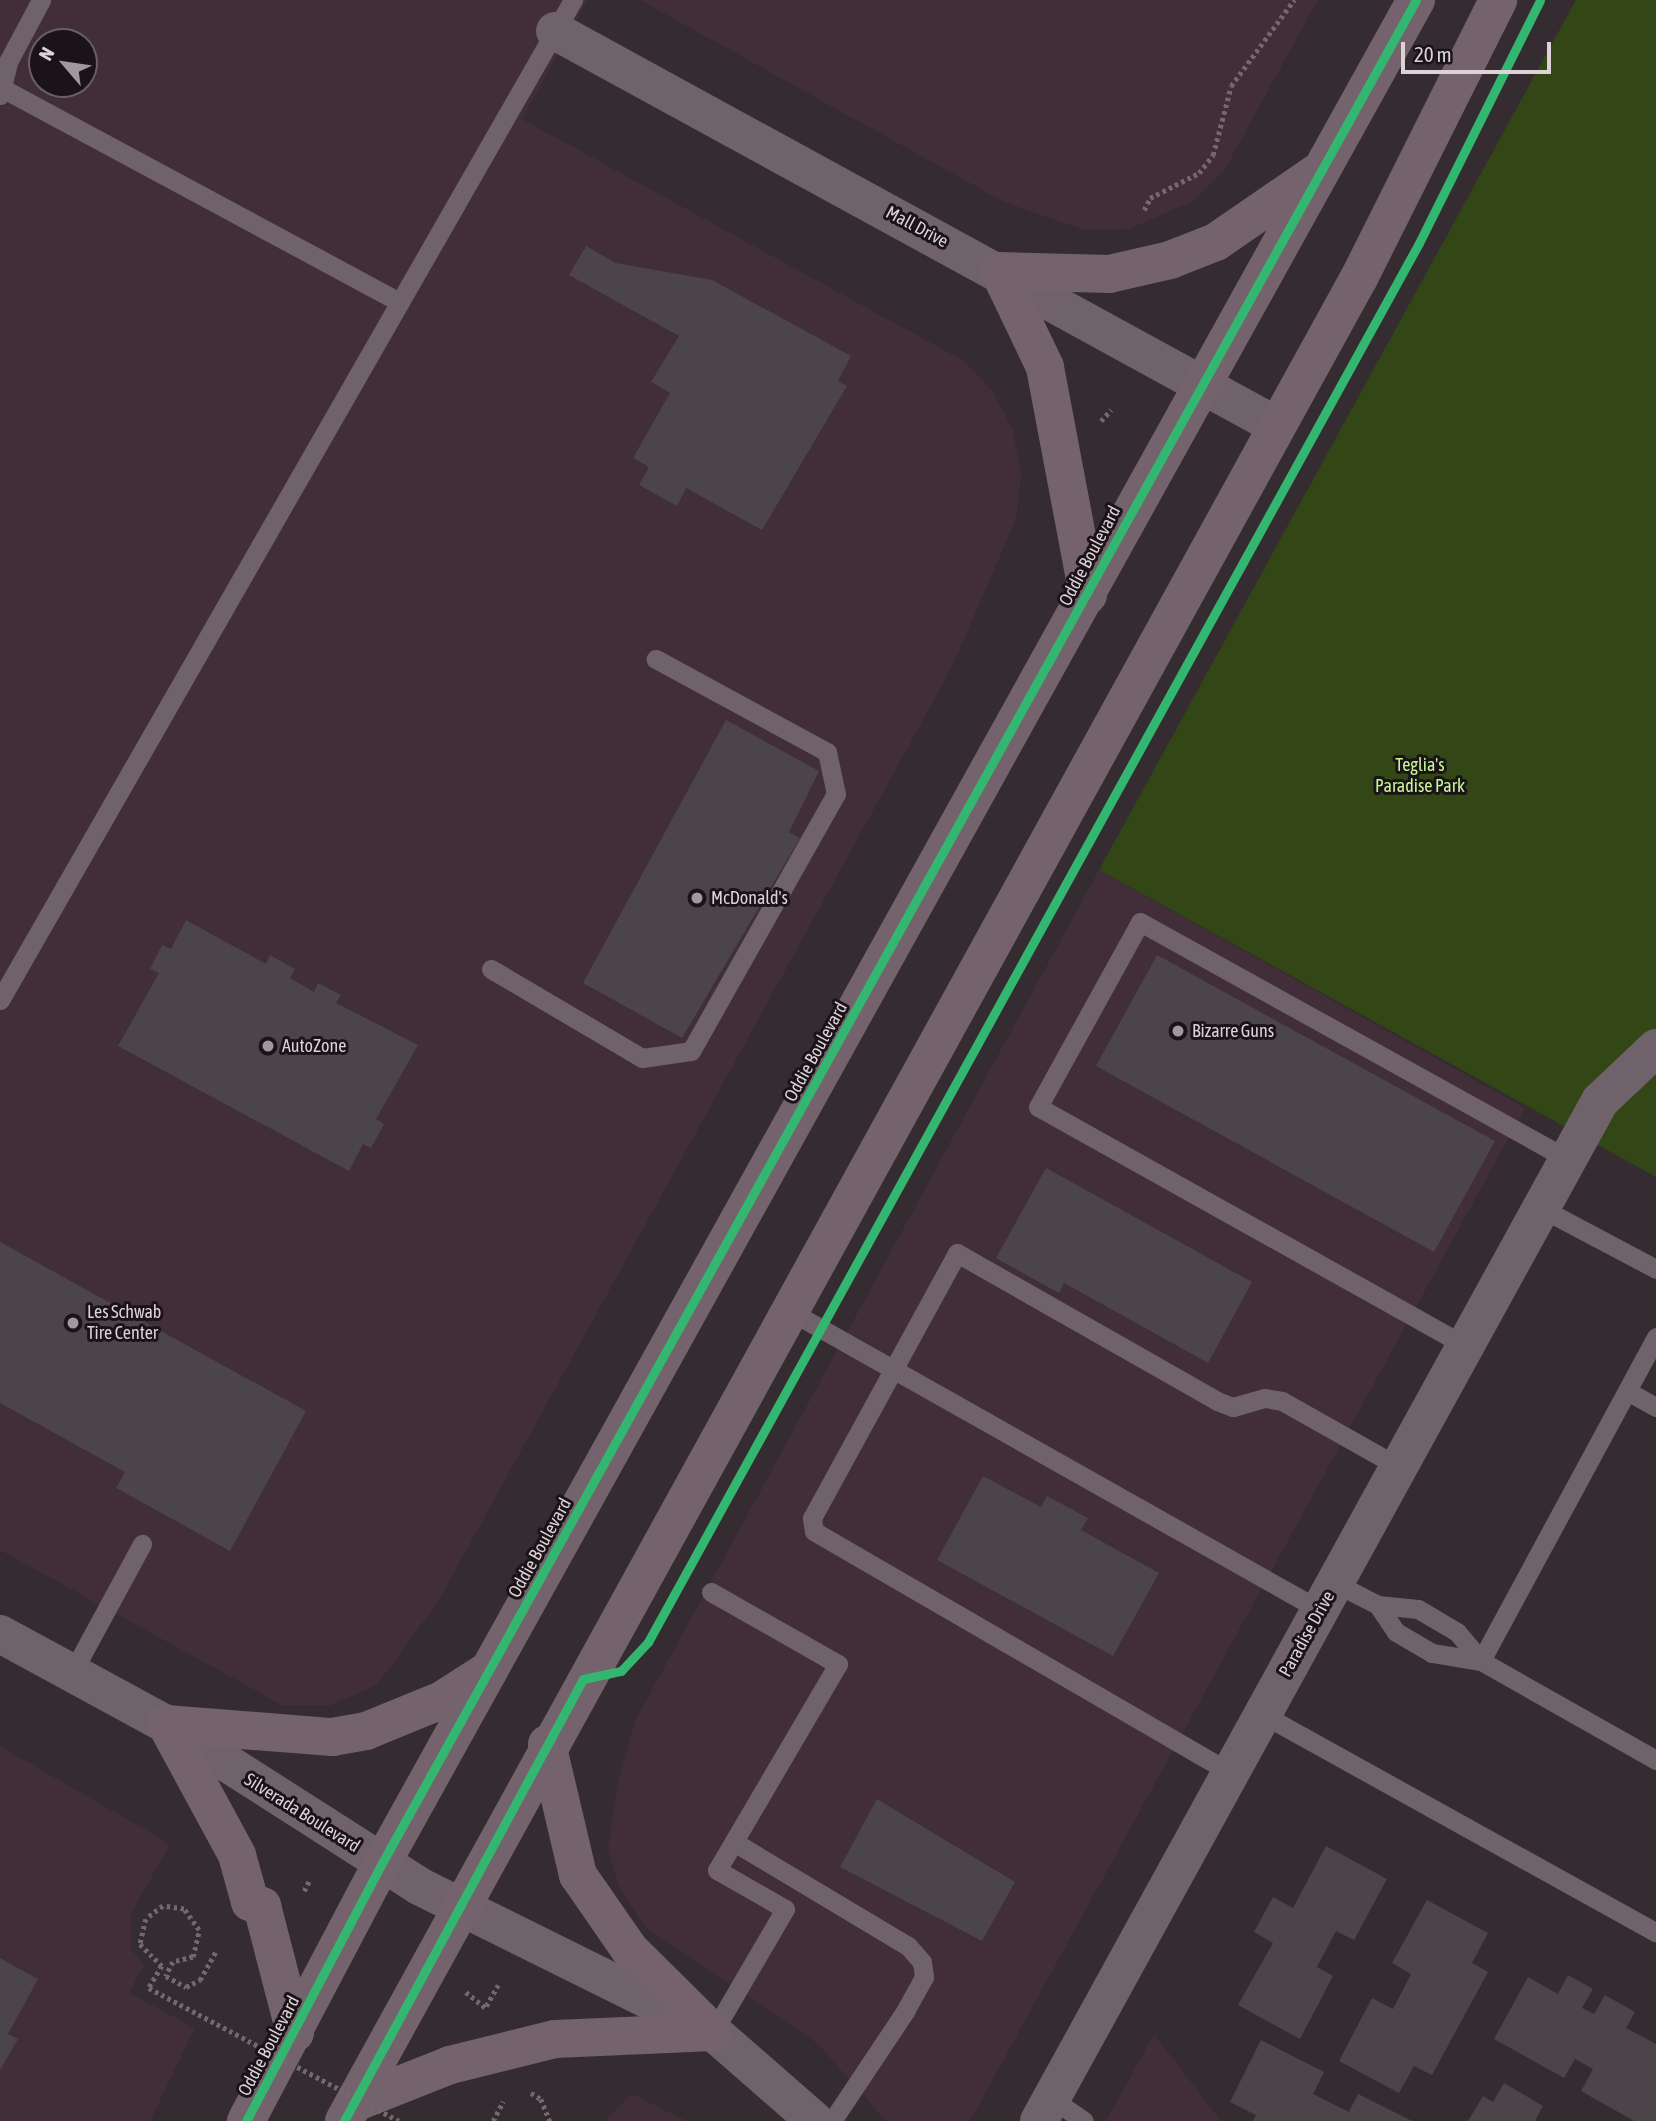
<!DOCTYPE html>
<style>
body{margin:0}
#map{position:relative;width:1656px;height:2121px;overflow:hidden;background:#342c30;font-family:"Asap Condensed",sans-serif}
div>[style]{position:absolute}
.built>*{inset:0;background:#412e38}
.green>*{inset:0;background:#324715}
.building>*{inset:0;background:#4b4448}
.path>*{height:4.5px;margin-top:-2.25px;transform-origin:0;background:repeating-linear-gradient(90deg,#73686d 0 3.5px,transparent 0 7px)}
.service>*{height:19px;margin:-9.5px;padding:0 9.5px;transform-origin:9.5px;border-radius:9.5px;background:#70626a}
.minor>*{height:38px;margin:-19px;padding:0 19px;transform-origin:19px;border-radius:19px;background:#70626a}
.tertiary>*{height:38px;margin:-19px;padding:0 19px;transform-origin:19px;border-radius:19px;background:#70626a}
.secondary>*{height:38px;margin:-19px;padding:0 19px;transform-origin:19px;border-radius:19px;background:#74636c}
.path-bridge>*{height:4.5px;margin-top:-2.25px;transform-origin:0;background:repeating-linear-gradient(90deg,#73686d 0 3.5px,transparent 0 7px)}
.cycleway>*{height:9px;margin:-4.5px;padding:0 4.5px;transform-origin:4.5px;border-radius:4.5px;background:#33b770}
.dots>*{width:19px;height:19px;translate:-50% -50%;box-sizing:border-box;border:4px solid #1a1317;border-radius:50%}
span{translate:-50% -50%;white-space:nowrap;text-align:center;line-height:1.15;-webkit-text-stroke:6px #1a1317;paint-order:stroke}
.street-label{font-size:18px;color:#dcd2d7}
.park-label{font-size:18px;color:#c7f697}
.poi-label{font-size:18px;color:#dcd2d7}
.left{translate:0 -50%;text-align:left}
.north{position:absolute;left:28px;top:28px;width:70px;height:70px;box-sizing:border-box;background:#1a1317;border:2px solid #685f64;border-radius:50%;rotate:299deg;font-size:19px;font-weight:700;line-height:28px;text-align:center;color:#dcd2d7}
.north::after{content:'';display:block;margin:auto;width:24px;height:32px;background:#a1989d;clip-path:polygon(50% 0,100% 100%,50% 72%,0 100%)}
.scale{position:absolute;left:1401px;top:42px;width:150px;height:32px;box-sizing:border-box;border:4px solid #dcd2d7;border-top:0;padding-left:9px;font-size:21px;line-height:24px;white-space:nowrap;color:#dcd2d7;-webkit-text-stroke:5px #1a1317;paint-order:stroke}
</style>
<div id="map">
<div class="built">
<div style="clip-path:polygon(evenodd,0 0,588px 0,522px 119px,964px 361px,993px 392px,1013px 430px,1021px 475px,1016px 519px,952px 667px,439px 1600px,377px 1685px,329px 1706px,282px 1705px,0 1550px,0 0,42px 42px,84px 42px,84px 84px,42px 84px,42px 42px)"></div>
<div style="clip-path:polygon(640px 0,1318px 0,1225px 169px,1193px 201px,1129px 229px,1085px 230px,1004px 202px)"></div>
<div style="clip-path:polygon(1099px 870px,1525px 1108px,970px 2121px,886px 2121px,818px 2044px,643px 1925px,618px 1885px,608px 1848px,618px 1782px,635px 1721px)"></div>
<div style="clip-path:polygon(0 1746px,170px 1844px,131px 1914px,131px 1949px,144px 1965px,129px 1993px,195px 2028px,150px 2121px,0 2121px)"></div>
<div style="clip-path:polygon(1154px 2034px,1221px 2121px,1106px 2121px)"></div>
<div style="clip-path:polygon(632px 2094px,687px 2121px,605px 2121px)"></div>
</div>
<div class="green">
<div style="clip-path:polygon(1576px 0,1656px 0,1656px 1177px,1099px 870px)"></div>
</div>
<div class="building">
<div style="clip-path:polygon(586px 246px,616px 263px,712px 280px,851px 356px,838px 381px,847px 386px,762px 530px,686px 488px,677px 506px,639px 485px,649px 467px,633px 458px,670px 393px,651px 382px,679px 336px,569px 275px)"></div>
<div style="clip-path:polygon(726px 720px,819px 771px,789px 832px,800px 838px,682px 1038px,583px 983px)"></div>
<div style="clip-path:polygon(186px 920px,266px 964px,270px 955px,295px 969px,290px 978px,314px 992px,318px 983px,341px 995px,336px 1003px,418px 1045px,376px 1119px,384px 1124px,371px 1148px,363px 1144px,349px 1171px,118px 1046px,159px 973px,150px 969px,162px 945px,171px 949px)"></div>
<div style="clip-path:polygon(1157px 955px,1495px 1141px,1434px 1252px,1096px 1066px)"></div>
<div style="clip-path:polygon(1046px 1168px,1252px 1282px,1208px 1363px,1064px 1283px,1059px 1293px,996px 1258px)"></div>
<div style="clip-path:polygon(0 1242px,306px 1411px,230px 1551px,116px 1488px,125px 1472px,0 1403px)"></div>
<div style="clip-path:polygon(983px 1476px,1041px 1507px,1047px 1496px,1088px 1518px,1081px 1530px,1159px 1573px,1113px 1656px,937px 1560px)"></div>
<div style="clip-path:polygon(877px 1799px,1015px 1882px,982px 1941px,840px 1867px)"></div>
<div style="clip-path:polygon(1326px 1846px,1387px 1879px,1354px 1940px,1336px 1931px,1317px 1967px,1333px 1976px,1300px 2039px,1238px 2005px,1273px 1943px,1254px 1932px,1273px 1897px,1293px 1908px)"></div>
<div style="clip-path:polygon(1427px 1900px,1488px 1933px,1472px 1963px,1488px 1972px,1432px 2075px,1414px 2066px,1399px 2093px,1339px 2061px,1372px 1998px,1393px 2009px,1411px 1974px,1392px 1963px)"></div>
<div style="clip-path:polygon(0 1958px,38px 1979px,8px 2034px,18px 2039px,0 2070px)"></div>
<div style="clip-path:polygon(1568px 1975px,1593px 1989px,1582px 2008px,1594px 2014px,1605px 1995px,1635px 2012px,1626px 2028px,1656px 2044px,1656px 2121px,1634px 2121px,1581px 2091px,1593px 2069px,1575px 2059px,1564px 2078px,1494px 2039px,1528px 1977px,1558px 1994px)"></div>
<div style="clip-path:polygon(1261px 2040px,1324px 2072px,1313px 2094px,1349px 2112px,1358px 2094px,1412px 2121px,1253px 2121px,1256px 2115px,1230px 2102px)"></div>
<div style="clip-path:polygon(1504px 2083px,1543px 2106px,1535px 2121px,1468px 2121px,1483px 2096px,1493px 2102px)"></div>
</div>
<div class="path">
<div style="left:1144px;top:210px;width:13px;rotate:-63deg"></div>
<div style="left:1150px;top:198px;width:55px;rotate:-27deg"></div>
<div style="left:1199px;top:173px;width:23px;rotate:-52deg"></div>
<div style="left:1213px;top:155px;width:71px;rotate:-75.4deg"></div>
<div style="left:1231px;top:86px;width:107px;rotate:-53.8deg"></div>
<div style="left:1101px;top:421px;width:15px;rotate:-48deg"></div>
<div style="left:304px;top:1891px;width:11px;rotate:-63deg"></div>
<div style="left:193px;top:1957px;width:21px;rotate:166deg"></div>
<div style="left:173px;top:1962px;width:16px;rotate:117deg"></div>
<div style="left:166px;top:1976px;width:23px;rotate:29deg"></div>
<div style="left:186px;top:1987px;width:16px;rotate:-27deg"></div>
<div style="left:200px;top:1980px;width:35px;rotate:-61deg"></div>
<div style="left:466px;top:1992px;width:26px;rotate:39deg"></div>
<div style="left:486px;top:2006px;width:24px;rotate:-60deg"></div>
<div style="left:531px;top:2093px;width:12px;rotate:31deg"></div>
<div style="left:541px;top:2099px;width:24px;rotate:68deg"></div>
<div style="left:493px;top:2121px;width:22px;rotate:-63deg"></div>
</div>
<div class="service">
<div style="left:2px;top:88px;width:452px;rotate:28.3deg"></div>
<div style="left:0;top:95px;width:36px;rotate:-76deg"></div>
<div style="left:9px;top:60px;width:68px;rotate:-61.9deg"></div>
<div style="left:491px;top:969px;width:175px;rotate:30.5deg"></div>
<div style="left:642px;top:1058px;width:49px;rotate:-8.1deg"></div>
<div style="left:691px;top:1051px;width:295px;rotate:-60.6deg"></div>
<div style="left:836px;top:794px;width:43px;rotate:-102.1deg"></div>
<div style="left:827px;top:752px;width:195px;rotate:-151.5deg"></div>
<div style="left:0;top:1000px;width:1153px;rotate:-60.19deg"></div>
<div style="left:1541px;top:1208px;width:130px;rotate:27.9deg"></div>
<div style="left:788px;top:1310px;width:611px;rotate:29.42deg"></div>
<div style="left:1656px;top:1337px;width:368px;rotate:118.4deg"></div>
<div style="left:1481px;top:1661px;width:201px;rotate:29.5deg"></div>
<div style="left:1466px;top:1346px;width:490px;rotate:-150.8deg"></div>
<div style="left:1038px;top:1107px;width:211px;rotate:-61.1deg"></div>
<div style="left:1140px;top:922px;width:489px;rotate:29deg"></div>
<div style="left:1627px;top:1391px;width:33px;rotate:29deg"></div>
<div style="left:1335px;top:1583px;width:48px;rotate:27.1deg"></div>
<div style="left:1378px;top:1605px;width:40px;rotate:5.7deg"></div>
<div style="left:1418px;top:1609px;width:45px;rotate:30.5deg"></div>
<div style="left:1457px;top:1632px;width:38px;rotate:50deg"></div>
<div style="left:1481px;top:1661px;width:50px;rotate:-170.7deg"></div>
<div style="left:1432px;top:1653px;width:42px;rotate:-149.7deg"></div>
<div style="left:1396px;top:1632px;width:32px;rotate:-124deg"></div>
<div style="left:711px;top:1592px;width:146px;rotate:29.6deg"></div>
<div style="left:838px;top:1664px;width:239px;rotate:120.4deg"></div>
<div style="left:717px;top:1870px;width:78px;rotate:29.8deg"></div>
<div style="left:785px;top:1909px;width:143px;rotate:120.3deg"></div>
<div style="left:72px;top:1673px;width:147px;rotate:-61.5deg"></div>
<div style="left:1262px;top:1714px;width:450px;rotate:29deg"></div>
<div style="left:1231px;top:1773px;width:482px;rotate:-149.9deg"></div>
<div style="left:814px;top:1531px;width:13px;rotate:-99deg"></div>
<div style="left:812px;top:1518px;width:302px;rotate:-61.3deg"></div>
<div style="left:957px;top:1253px;width:299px;rotate:29.6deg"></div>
<div style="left:1217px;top:1401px;width:17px;rotate:21deg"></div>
<div style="left:1233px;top:1407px;width:33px;rotate:-16deg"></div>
<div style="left:1265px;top:1398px;width:17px;rotate:10deg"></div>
<div style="left:1282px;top:1401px;width:137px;rotate:29.4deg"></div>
<div style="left:734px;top:1842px;width:203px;rotate:30.9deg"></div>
<div style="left:908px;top:1946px;width:21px;rotate:49deg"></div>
<div style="left:922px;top:1962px;width:15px;rotate:82deg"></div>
<div style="left:924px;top:1977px;width:38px;rotate:119deg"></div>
<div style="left:906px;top:2010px;width:133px;rotate:123.7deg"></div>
<div style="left:1051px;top:2098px;width:40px;rotate:34.9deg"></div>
</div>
<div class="minor">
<div style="left:555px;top:31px;width:823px;rotate:28.68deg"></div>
<div style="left:1039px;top:2121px;width:1164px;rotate:-61.19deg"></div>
<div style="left:1600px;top:1101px;width:77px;rotate:-43.4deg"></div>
</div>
<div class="tertiary">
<div style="left:0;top:1634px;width:189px;rotate:28.5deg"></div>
<div style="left:166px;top:1724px;width:300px;rotate:32.6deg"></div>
<div style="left:419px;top:1886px;width:328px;rotate:26.4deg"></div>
<div style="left:713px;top:2032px;width:135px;rotate:41.1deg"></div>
</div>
<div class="secondary">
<div style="left:1088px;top:595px;width:232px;rotate:-100.7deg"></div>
<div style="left:1045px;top:367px;width:106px;rotate:-115.6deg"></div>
<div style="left:999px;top:271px;width:110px;rotate:1.6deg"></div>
<div style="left:1109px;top:274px;width:63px;rotate:-12.9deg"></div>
<div style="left:1170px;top:260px;width:49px;rotate:-21.4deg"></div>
<div style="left:1216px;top:242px;width:121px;rotate:-34.6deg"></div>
<div style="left:166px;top:1724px;width:149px;rotate:61.5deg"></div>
<div style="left:237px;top:1855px;width:49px;rotate:74.5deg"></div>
<div style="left:250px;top:1902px;width:13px;rotate:18deg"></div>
<div style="left:262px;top:1906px;width:131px;rotate:75.4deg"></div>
<div style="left:166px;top:1724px;width:167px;rotate:4.5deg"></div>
<div style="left:332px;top:1737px;width:35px;rotate:-10deg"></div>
<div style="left:366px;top:1731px;width:82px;rotate:-22.2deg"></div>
<div style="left:442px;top:1700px;width:56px;rotate:-32.6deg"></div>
<div style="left:547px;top:1744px;width:135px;rotate:76.7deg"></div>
<div style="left:578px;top:1875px;width:91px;rotate:55.3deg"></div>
<div style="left:630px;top:1950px;width:117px;rotate:44.7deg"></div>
<div style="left:354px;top:2103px;width:103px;rotate:-21.6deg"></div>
<div style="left:450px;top:2065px;width:108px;rotate:-13.9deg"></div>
<div style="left:555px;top:2039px;width:158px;rotate:-2.5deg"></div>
<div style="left:246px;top:2121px;width:292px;rotate:-62.2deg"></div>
<div style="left:382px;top:1863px;width:2131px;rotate:-60.97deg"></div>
<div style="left:344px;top:2121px;width:2104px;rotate:-61.16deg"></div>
<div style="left:1359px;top:278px;width:311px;rotate:-63.4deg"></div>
</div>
<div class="path-bridge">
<div style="left:193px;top:1957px;width:28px;rotate:-77deg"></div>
<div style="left:199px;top:1930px;width:26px;rotate:-126deg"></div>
<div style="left:184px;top:1909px;width:21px;rotate:-172deg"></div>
<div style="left:163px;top:1906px;width:21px;rotate:143deg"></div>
<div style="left:146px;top:1919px;width:26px;rotate:103deg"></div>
<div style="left:140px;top:1944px;width:31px;rotate:45deg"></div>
<div style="left:162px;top:1966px;width:26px;rotate:121deg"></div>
<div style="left:149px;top:1988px;width:283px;rotate:28deg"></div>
</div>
<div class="cycleway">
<div style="left:246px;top:2121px;width:292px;rotate:-62.2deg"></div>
<div style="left:382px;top:1863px;width:2131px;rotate:-60.97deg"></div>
<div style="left:344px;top:2121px;width:502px;rotate:-61.6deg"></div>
<div style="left:583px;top:1679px;width:39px;rotate:-12deg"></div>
<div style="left:621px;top:1671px;width:40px;rotate:-47deg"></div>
<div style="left:648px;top:1642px;width:1597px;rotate:-61.14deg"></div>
<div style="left:1419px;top:243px;width:271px;rotate:-63.5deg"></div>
</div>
<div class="dots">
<div style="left:697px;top:898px;background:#a1989d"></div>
<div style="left:1178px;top:1031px;background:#a1989d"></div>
<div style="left:268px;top:1046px;background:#a1989d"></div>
<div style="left:73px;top:1323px;background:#a1989d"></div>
</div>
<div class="street-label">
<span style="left:917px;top:227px;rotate:28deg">Mall Drive</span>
<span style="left:1090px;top:556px;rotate:-62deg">Oddie Boulevard</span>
<span style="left:816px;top:1052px;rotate:-61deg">Oddie Boulevard</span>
<span style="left:540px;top:1548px;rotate:-61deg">Oddie Boulevard</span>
<span style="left:1307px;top:1634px;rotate:-61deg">Paradise Drive</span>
<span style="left:302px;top:1813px;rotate:32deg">Silverada Boulevard</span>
<span style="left:269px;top:2046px;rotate:-62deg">Oddie Boulevard</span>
</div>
<div class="park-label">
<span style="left:1420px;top:776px">Teglia's<br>Paradise Park</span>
</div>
<div class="poi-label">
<span class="left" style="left:711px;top:898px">McDonald's</span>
<span class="left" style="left:1192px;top:1031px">Bizarre Guns</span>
<span class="left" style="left:282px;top:1046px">AutoZone</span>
<span class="left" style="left:87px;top:1323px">Les Schwab<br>Tire Center</span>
</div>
<div class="north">N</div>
<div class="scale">20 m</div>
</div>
